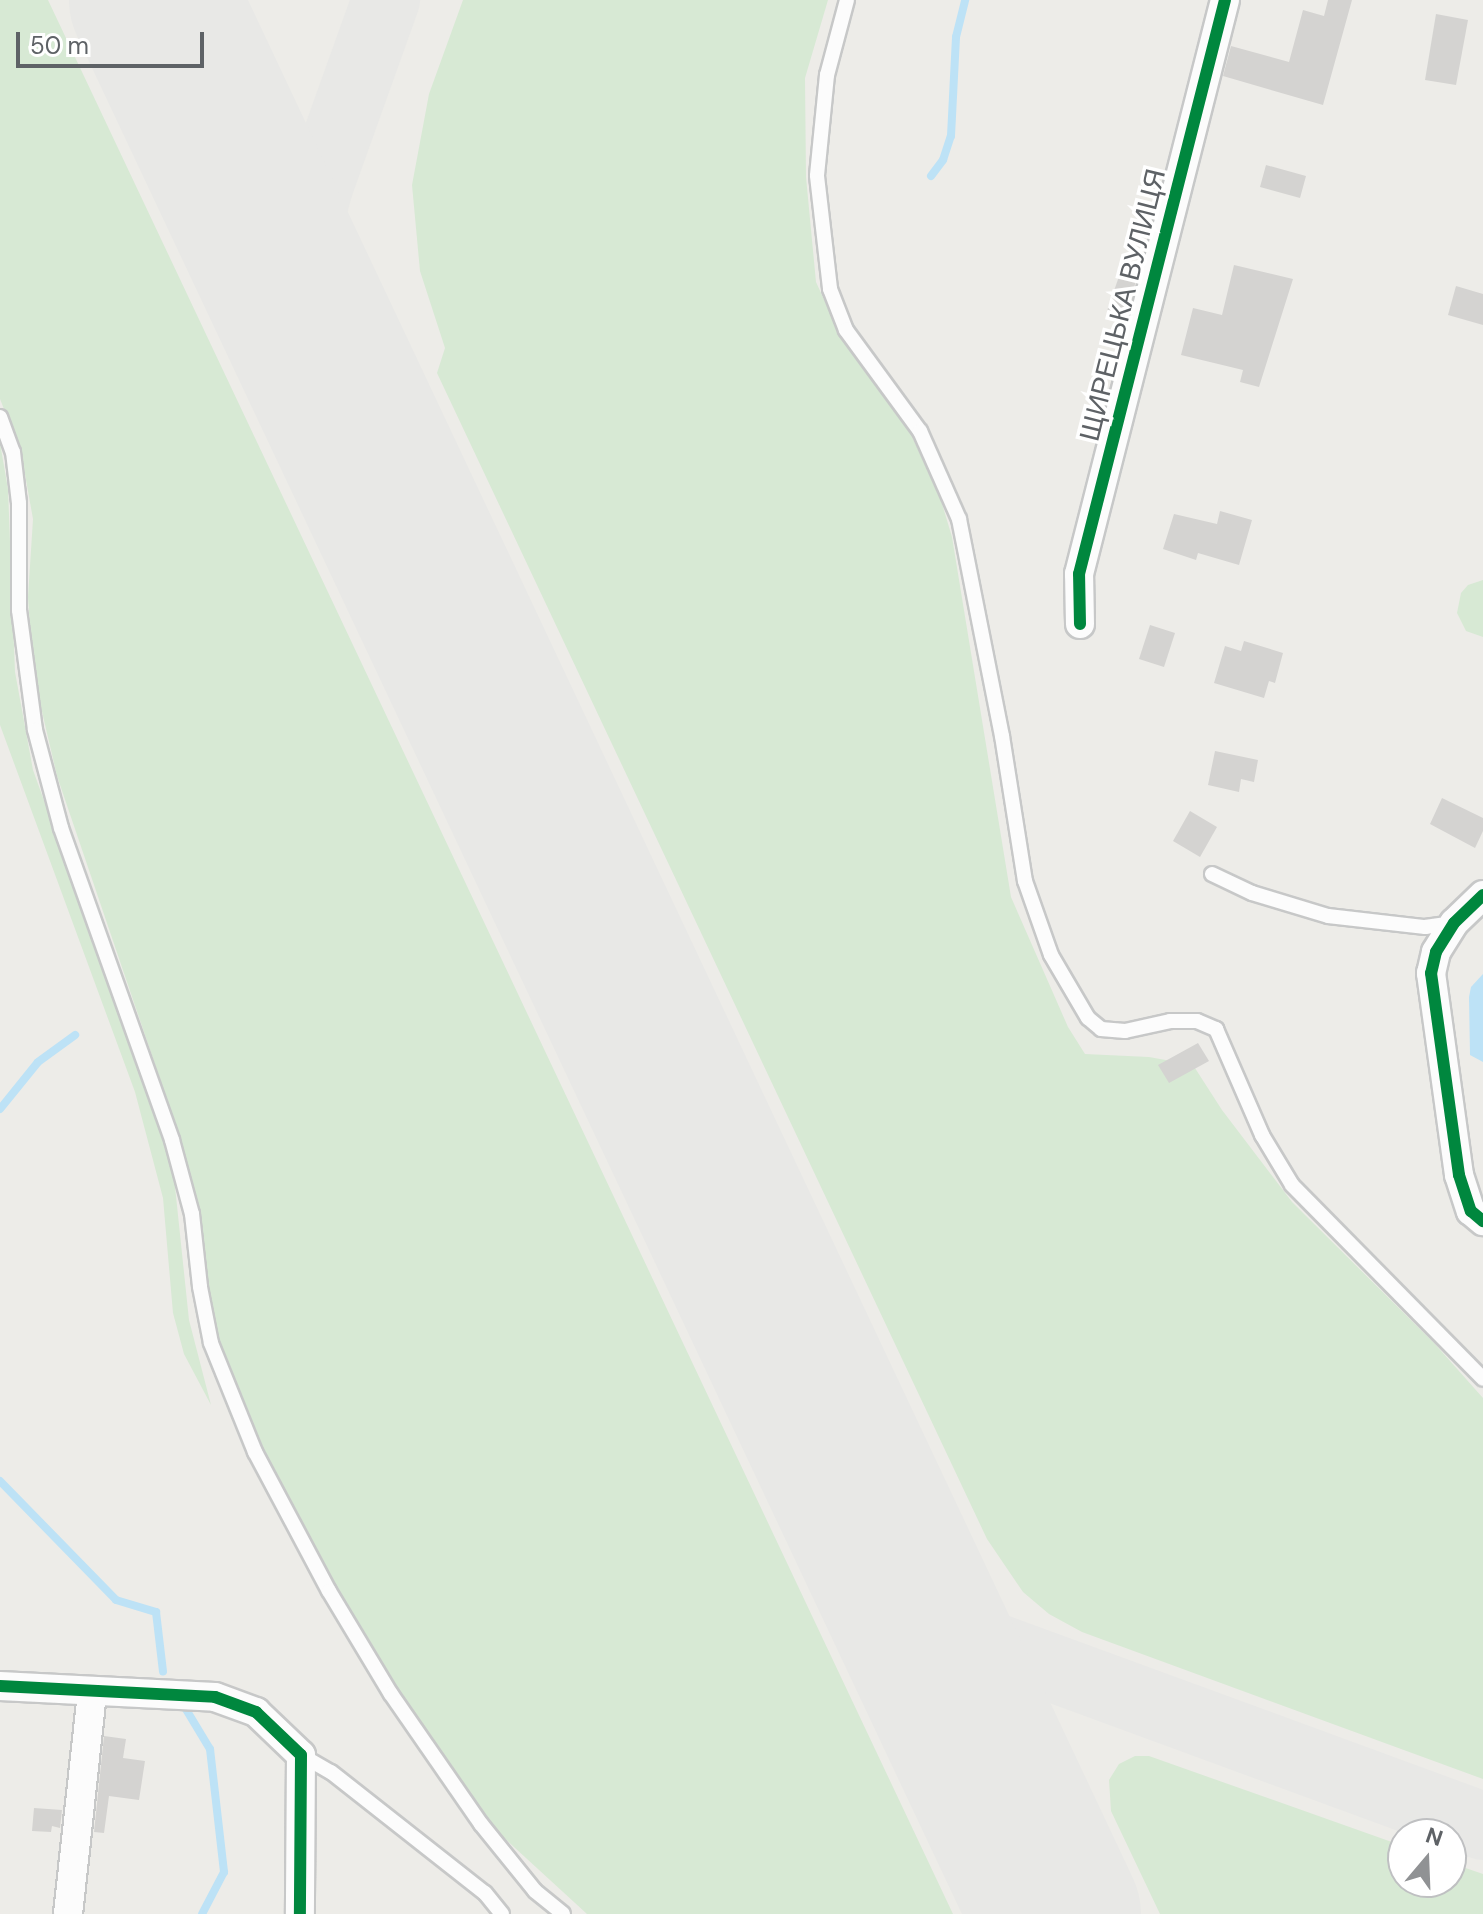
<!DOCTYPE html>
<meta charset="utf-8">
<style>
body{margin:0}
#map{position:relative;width:1483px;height:1914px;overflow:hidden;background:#edece8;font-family:"DM Sans",sans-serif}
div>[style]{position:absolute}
.green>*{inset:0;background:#d7e9d4}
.water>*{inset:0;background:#bde2f6}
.stream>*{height:8px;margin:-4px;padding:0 4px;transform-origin:4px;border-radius:4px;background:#bde2f6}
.taxiway>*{height:68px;margin:-34px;padding:0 34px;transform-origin:34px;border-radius:34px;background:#e8e8e6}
.runway>*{height:170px;margin:-85px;padding:0 85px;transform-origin:85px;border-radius:85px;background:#e8e8e6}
.building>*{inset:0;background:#d4d3d1}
.roads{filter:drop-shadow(2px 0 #c7c8c8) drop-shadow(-2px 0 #c7c8c8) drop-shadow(0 2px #c7c8c8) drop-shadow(0 -2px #c7c8c8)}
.lane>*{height:14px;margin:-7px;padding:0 7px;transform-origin:7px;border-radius:7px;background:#fcfcfc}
.street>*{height:28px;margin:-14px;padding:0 14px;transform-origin:14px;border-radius:14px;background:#fcfcfc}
.cycleway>*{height:12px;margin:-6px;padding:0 6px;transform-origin:6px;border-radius:6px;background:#00873e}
span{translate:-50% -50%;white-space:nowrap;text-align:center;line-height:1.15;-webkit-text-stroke:7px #fff;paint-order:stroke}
.street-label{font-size:28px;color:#5e6266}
.north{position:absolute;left:1387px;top:1818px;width:80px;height:80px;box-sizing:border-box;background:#fff;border:2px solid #bfc0c2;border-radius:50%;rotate:19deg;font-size:22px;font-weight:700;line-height:32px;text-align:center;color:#5e6266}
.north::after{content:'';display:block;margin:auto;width:28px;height:36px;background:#909294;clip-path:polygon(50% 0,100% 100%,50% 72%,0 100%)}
.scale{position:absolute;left:16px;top:32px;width:188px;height:36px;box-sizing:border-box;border:4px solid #5e6266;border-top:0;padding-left:10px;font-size:24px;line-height:28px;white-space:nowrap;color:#5e6266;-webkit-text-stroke:6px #fff;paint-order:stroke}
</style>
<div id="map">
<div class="green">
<div style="clip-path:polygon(0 0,48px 0,953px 1914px,587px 1914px,476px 1812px,425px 1739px,315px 1559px,225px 1365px,209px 1292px,200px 1211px,180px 1138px,57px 776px,33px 673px,28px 597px,33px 519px,21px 452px,0 399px)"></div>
<div style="clip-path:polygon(463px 0,828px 0,805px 78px,806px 177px,816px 282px,842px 339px,903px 417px,940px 497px,952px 537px,1011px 897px,1068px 1027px,1085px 1054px,1149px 1057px,1193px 1065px,1222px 1110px,1292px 1202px,1434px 1343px,1483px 1398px,1483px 1779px,1082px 1632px,1049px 1614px,1023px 1592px,987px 1539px,437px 373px,445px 348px,420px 271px,412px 185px,429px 94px)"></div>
<div style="clip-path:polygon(0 443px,8px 489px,15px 672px,33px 770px,153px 1103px,174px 1177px,189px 1320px,211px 1405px,184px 1354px,173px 1313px,163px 1198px,135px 1092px,0 725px)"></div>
<div style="clip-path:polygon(1483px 580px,1483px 637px,1466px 631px,1457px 613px,1461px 593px,1468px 585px)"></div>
<div style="clip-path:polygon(1135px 1756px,1149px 1756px,1403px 1846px,1403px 1882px,1451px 1882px,1451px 1863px,1483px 1874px,1483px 1914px,1160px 1914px,1111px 1811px,1109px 1780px,1119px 1764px)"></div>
</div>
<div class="water">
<div style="clip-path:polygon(1483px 974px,1483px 1062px,1470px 1055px,1469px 997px,1471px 987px)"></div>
</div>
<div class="stream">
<div style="left:931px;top:176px;width:20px;rotate:-53deg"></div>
<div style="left:943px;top:160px;width:25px;rotate:-72deg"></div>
<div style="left:951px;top:136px;width:99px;rotate:-87.1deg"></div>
<div style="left:956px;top:37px;width:38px;rotate:-76deg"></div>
<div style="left:0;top:1109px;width:60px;rotate:-51deg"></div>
<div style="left:38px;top:1062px;width:46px;rotate:-36.1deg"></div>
<div style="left:0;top:1481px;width:166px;rotate:45.7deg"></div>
<div style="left:116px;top:1600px;width:42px;rotate:16.7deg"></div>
<div style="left:156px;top:1612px;width:60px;rotate:83.3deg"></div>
<div style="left:181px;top:1701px;width:56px;rotate:58.9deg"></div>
<div style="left:210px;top:1749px;width:124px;rotate:83.5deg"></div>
<div style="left:224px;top:1872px;width:47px;rotate:117.6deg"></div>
</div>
<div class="taxiway">
<div style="left:326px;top:365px;width:73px;rotate:-105deg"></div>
<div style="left:307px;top:294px;width:61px;rotate:-90deg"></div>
<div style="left:307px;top:233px;width:48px;rotate:-75.4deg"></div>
<div style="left:319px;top:187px;width:199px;rotate:-70.3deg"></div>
<div style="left:866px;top:1511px;width:91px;rotate:60.3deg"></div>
<div style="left:911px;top:1590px;width:26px;rotate:47deg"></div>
<div style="left:929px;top:1609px;width:48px;rotate:35.7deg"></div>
<div style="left:968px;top:1637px;width:549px;rotate:20.15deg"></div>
</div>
<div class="runway">
<div style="left:154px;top:0;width:2116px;rotate:64.77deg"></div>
</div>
<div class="building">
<div style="clip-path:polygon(1328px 0,1352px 0,1323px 105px,1223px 76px,1231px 46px,1289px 62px,1303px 10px,1324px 16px)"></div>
<div style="clip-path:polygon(1436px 14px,1468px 20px,1456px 85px,1425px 80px)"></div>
<div style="clip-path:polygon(1266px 165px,1306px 176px,1300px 198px,1260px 187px)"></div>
<div style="clip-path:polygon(1124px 262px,1139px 268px,1127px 317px,1107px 311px)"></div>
<div style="clip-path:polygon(1234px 265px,1293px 279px,1259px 387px,1240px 382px,1243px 370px,1181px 355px,1193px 308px,1222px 315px)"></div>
<div style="clip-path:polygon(1456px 286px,1483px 294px,1483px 325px,1448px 315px)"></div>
<div style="clip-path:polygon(1220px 511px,1252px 520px,1239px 565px,1198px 553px,1196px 560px,1163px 549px,1174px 514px,1217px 524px)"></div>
<div style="clip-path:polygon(1150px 625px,1175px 633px,1164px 667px,1139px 659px)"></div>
<div style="clip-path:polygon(1244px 641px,1283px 653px,1275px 683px,1269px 681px,1264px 698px,1214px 683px,1225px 646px,1241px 651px)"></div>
<div style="clip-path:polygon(1215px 751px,1258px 760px,1254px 782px,1241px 779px,1239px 792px,1208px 785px)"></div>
<div style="clip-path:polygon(1442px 798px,1483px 818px,1483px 831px,1475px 848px,1430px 824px)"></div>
<div style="clip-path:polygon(1190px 811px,1217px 827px,1200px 857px,1173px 841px)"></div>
<div style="clip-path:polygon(1198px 1043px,1209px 1061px,1169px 1083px,1158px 1065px)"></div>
<div style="clip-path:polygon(104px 1736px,126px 1739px,123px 1758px,145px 1761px,139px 1800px,109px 1796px,104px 1833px,94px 1832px)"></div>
<div style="clip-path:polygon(34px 1808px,62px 1810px,60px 1828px,52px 1826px,51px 1832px,32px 1831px)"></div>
</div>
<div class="roads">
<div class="lane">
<div style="left:847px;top:0;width:78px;rotate:104.9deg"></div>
<div style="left:827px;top:75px;width:101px;rotate:95.7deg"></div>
<div style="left:817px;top:176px;width:114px;rotate:83.4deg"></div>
<div style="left:830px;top:289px;width:44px;rotate:68.7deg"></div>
<div style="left:846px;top:330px;width:125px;rotate:53.8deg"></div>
<div style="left:920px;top:431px;width:96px;rotate:66.1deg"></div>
<div style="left:959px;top:519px;width:221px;rotate:78.8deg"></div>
<div style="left:1002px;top:736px;width:147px;rotate:81deg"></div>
<div style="left:1025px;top:881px;width:78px;rotate:70.6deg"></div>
<div style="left:1051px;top:955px;width:73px;rotate:59.6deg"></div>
<div style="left:1088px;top:1018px;width:17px;rotate:40deg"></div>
<div style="left:1101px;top:1029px;width:24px;rotate:5deg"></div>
<div style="left:1125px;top:1031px;width:46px;rotate:-12.5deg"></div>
<div style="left:1170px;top:1021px;width:27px"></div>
<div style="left:1197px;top:1021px;width:21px;rotate:23deg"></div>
<div style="left:1216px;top:1029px;width:116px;rotate:66.5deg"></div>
<div style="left:1262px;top:1135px;width:58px;rotate:59deg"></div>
<div style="left:1292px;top:1185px;width:272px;rotate:45.4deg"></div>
<div style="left:0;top:417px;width:37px;rotate:70deg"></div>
<div style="left:13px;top:452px;width:51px;rotate:83.3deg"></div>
<div style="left:19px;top:503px;width:107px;rotate:90deg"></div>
<div style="left:19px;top:610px;width:121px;rotate:82.4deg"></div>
<div style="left:35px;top:730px;width:101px;rotate:75.1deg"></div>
<div style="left:61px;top:828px;width:331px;rotate:70.4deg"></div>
<div style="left:172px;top:1140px;width:77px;rotate:74.9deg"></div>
<div style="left:192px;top:1214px;width:73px;rotate:83.7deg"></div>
<div style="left:200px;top:1287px;width:57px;rotate:78.9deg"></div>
<div style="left:211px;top:1343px;width:118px;rotate:68deg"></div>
<div style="left:255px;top:1452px;width:157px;rotate:62deg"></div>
<div style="left:329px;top:1591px;width:120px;rotate:59deg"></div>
<div style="left:391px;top:1694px;width:158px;rotate:55.3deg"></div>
<div style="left:481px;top:1824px;width:86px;rotate:51.1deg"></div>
<div style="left:535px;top:1891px;width:36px;rotate:39deg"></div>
<div style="left:1212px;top:874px;width:44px;rotate:25.4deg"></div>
<div style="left:1252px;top:893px;width:79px;rotate:16.8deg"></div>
<div style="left:1328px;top:916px;width:98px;rotate:6.5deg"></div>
<div style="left:1425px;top:927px;width:29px;rotate:-8deg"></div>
<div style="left:301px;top:1755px;width:34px;rotate:30deg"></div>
<div style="left:331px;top:1772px;width:196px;rotate:38.2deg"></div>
<div style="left:485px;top:1893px;width:27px;rotate:51deg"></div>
</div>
<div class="street">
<div style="left:1080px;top:624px;width:50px;rotate:-91.1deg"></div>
<div style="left:1079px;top:574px;width:592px;rotate:-75.73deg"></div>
<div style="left:1483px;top:895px;width:40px;rotate:136deg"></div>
<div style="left:1454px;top:923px;width:34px;rotate:122deg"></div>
<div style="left:1436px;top:952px;width:22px;rotate:103deg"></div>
<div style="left:1431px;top:973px;width:204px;rotate:82.1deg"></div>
<div style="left:1459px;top:1175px;width:38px;rotate:72deg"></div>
<div style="left:1471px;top:1211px;width:16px;rotate:40deg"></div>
<div style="left:0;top:1686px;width:215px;rotate:2.9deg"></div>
<div style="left:215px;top:1697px;width:44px;rotate:20.1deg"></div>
<div style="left:256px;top:1712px;width:62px;rotate:43.7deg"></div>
<div style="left:301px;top:1755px;width:159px;rotate:90.4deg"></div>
<div style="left:68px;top:1914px;width:222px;rotate:-83.8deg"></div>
</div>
</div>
<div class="cycleway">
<div style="left:1080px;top:624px;width:50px;rotate:-91.1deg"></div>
<div style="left:1079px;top:574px;width:592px;rotate:-75.73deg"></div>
<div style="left:1483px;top:895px;width:40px;rotate:136deg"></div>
<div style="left:1454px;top:923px;width:34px;rotate:122deg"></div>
<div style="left:1436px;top:952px;width:22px;rotate:103deg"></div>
<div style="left:1431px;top:973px;width:204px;rotate:82.1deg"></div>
<div style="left:1459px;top:1175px;width:38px;rotate:72deg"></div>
<div style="left:1471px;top:1211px;width:16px;rotate:40deg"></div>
<div style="left:0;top:1686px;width:215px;rotate:2.9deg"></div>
<div style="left:215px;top:1697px;width:44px;rotate:20.1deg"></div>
<div style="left:256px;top:1712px;width:62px;rotate:43.7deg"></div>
<div style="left:301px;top:1755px;width:159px;rotate:90.4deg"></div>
</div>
<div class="street-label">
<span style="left:1123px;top:305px;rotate:-76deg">ЩИРЕЦЬКА ВУЛИЦЯ</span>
</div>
<div class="north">N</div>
<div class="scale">50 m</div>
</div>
